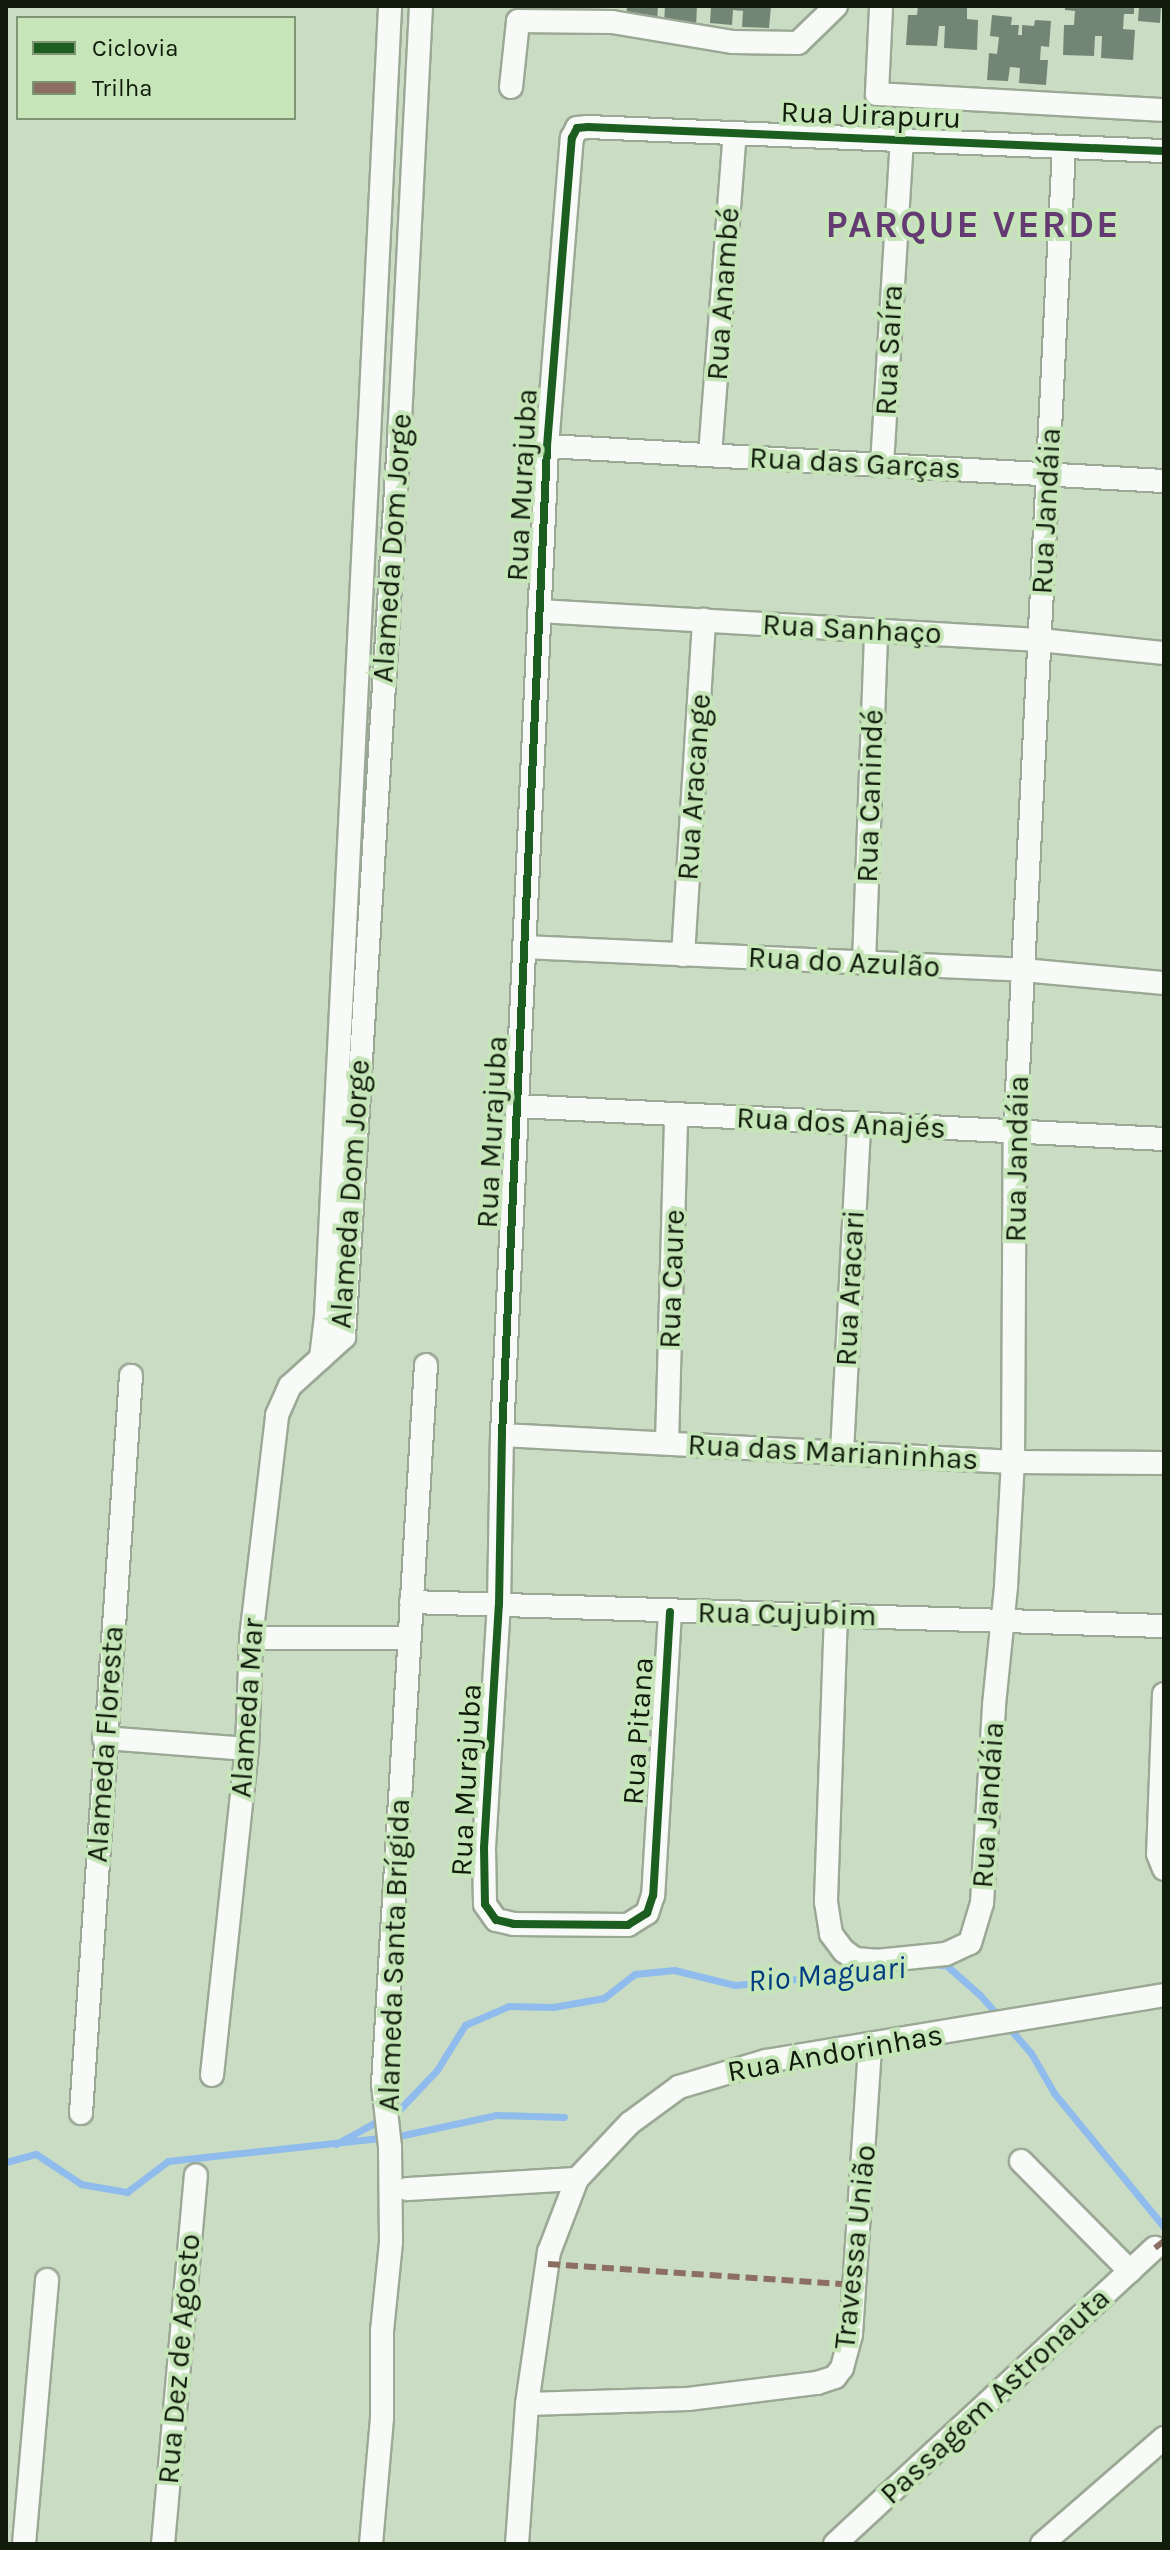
<!DOCTYPE html>
<meta charset="utf-8">
<style>
body{margin:0}
#map{position:relative;width:1170px;height:2550px;overflow:hidden;background:#cadcc4;font-family:Karla,sans-serif}
div>[style]{position:absolute}
.stream>*{height:7px;margin:-3.5px;padding:0 3.5px;transform-origin:3.5px;border-radius:3.5px;background:#8fbced}
.building>*{inset:0;background:#738675}
.roads{filter:drop-shadow(2px 0 #9ba895) drop-shadow(-2px 0 #9ba895) drop-shadow(0 2px #9ba895) drop-shadow(0 -2px #9ba895)}
.street>*{height:22px;margin:-11px;padding:0 11px;transform-origin:11px;border-radius:11px;background:#f7faf6}
.quiet>*{height:6px;margin-top:-3px;transform-origin:0;background:repeating-linear-gradient(90deg,#8d6e63 0 12px,transparent 0 18px)}
.cycleway>*{height:8px;margin:-4px;padding:0 4px;transform-origin:4px;border-radius:4px;background:#1b5e20}
span{translate:-50% -50%;white-space:nowrap;text-align:center;line-height:1.15;-webkit-text-stroke:8px #c6e6b9;paint-order:stroke}
.street-label{font-size:30px;color:#101b0b}
.water-label{font-size:32px;color:#003c80;font-style:italic}
.district-label{font-size:38px;color:#633a72;font-weight:700;letter-spacing:2px}
.frame{position:absolute;inset:0;border:8px solid #101b0b;pointer-events:none}
.legend{position:absolute;left:16px;top:16px;width:280px;height:104px;box-sizing:border-box;background:#c6e6b9;border:2px solid #7d9573;margin:0;padding:10px 14px;list-style:none;font-size:24px;color:#101b0b}
.legend li{display:flex;align-items:center;gap:16px;height:40px}
.legend b{width:40px;border:2px solid #7d9573}
</style>
<div id="map">
<div class="stream">
<div style="left:939px;top:1965px;width:7px"></div>
<div style="left:946px;top:1965px;width:45px;rotate:41.4deg"></div>
<div style="left:980px;top:1995px;width:77px;rotate:48.7deg"></div>
<div style="left:1031px;top:2053px;width:46px;rotate:60.1deg"></div>
<div style="left:1054px;top:2093px;width:173px;rotate:50.6deg"></div>
<div style="left:336px;top:2144px;width:73px;rotate:-28.7deg"></div>
<div style="left:400px;top:2109px;width:54px;rotate:-46.5deg"></div>
<div style="left:437px;top:2070px;width:53px;rotate:-58.1deg"></div>
<div style="left:465px;top:2025px;width:48px;rotate:-23.4deg"></div>
<div style="left:509px;top:2006px;width:44px;rotate:1.3deg"></div>
<div style="left:553px;top:2007px;width:52px;rotate:-10deg"></div>
<div style="left:604px;top:1998px;width:39px;rotate:-38deg"></div>
<div style="left:635px;top:1974px;width:39px;rotate:-6deg"></div>
<div style="left:674px;top:1970px;width:63px;rotate:13.8deg"></div>
<div style="left:735px;top:1985px;width:145px;rotate:-5.6deg"></div>
<div style="left:6px;top:2162px;width:31px;rotate:-15deg"></div>
<div style="left:36px;top:2154px;width:54px;rotate:33.7deg"></div>
<div style="left:81px;top:2184px;width:47px;rotate:9.9deg"></div>
<div style="left:127px;top:2192px;width:51px;rotate:-37.1deg"></div>
<div style="left:168px;top:2161px;width:232px;rotate:-6.2deg"></div>
<div style="left:399px;top:2136px;width:99px;rotate:-12.2deg"></div>
<div style="left:496px;top:2115px;width:68px;rotate:1.7deg"></div>
</div>
<div class="building">
<div style="clip-path:polygon(627px 6px,658px 6px,657px 22px,626px 21px)"></div>
<div style="clip-path:polygon(665px 6px,697px 6px,696px 26px,664px 24px)"></div>
<div style="clip-path:polygon(711px 6px,771px 6px,769px 28px,742px 27px,743px 11px,733px 10px,732px 25px,710px 23px)"></div>
<div style="clip-path:polygon(918px 6px,967px 6px,967px 19px,978px 20px,977px 50px,944px 48px,945px 26px,939px 26px,937px 46px,906px 45px,908px 15px,917px 15px)"></div>
<div style="clip-path:polygon(1065px 6px,1134px 6px,1134px 14px,1124px 14px,1123px 29px,1135px 30px,1133px 60px,1101px 58px,1102px 36px,1095px 36px,1094px 56px,1063px 55px,1064px 25px,1074px 25px,1075px 11px,1065px 10px)"></div>
<div style="clip-path:polygon(1139px 6px,1161px 6px,1160px 23px,1138px 21px)"></div>
<div style="clip-path:polygon(992px 15px,1012px 17px,1011px 25px,1019px 25px,1018px 35px,1022px 35px,1022px 25px,1034px 26px,1035px 20px,1051px 21px,1049px 47px,1041px 46px,1040px 60px,1048px 60px,1046px 85px,1019px 83px,1020px 68px,1010px 67px,1008px 81px,987px 80px,989px 53px,997px 54px,999px 37px,990px 36px)"></div>
</div>
<div class="roads">
<div class="street">
<div style="left:881px;top:8px;width:86px;rotate:92.7deg"></div>
<div style="left:877px;top:94px;width:287px;rotate:3.2deg"></div>
<div style="left:511px;top:87px;width:66px;rotate:-83.9deg"></div>
<div style="left:518px;top:21px;width:94px;rotate:0.6deg"></div>
<div style="left:612px;top:22px;width:123px;rotate:9.4deg"></div>
<div style="left:733px;top:42px;width:65px;rotate:0.9deg"></div>
<div style="left:798px;top:43px;width:53px;rotate:-44.2deg"></div>
<div style="left:547px;top:446px;width:618px;rotate:3.25deg"></div>
<div style="left:710px;top:455px;width:323px;rotate:-85.6deg"></div>
<div style="left:882px;top:465px;width:326px;rotate:-86.5deg"></div>
<div style="left:539px;top:611px;width:502px;rotate:3.31deg"></div>
<div style="left:1040px;top:640px;width:125px;rotate:6deg"></div>
<div style="left:524px;top:947px;width:500px;rotate:2.6deg"></div>
<div style="left:1023px;top:970px;width:142px;rotate:5.3deg"></div>
<div style="left:683px;top:955px;width:336px;rotate:-86.4deg"></div>
<div style="left:864px;top:963px;width:333px;rotate:-87.9deg"></div>
<div style="left:517px;top:1106px;width:648px;rotate:2.92deg"></div>
<div style="left:321px;top:1358px;width:42px;rotate:-83.2deg"></div>
<div style="left:326px;top:1316px;width:1312px;rotate:-87.2deg"></div>
<div style="left:502px;top:1435px;width:512px;rotate:3.02deg"></div>
<div style="left:1013px;top:1462px;width:151px;rotate:0.4deg"></div>
<div style="left:667px;top:1443px;width:329px;rotate:-88.4deg"></div>
<div style="left:842px;top:1452px;width:327px;rotate:-87deg"></div>
<div style="left:411px;top:1602px;width:753px;rotate:1.83deg"></div>
<div style="left:670px;top:1612px;width:284px;rotate:93.4deg"></div>
<div style="left:653px;top:1895px;width:19px;rotate:108deg"></div>
<div style="left:647px;top:1913px;width:22px;rotate:148deg"></div>
<div style="left:628px;top:1925px;width:114px;rotate:-179.5deg"></div>
<div style="left:514px;top:1924px;width:18px;rotate:-167deg"></div>
<div style="left:496px;top:1920px;width:19px;rotate:-125deg"></div>
<div style="left:485px;top:1904px;width:56px;rotate:-91deg"></div>
<div style="left:484px;top:1848px;width:243px;rotate:-86.5deg"></div>
<div style="left:499px;top:1605px;width:170px;rotate:-89deg"></div>
<div style="left:502px;top:1435px;width:990px;rotate:-87.39deg"></div>
<div style="left:547px;top:446px;width:309px;rotate:-85.4deg"></div>
<div style="left:572px;top:138px;width:11px;rotate:-63deg"></div>
<div style="left:577px;top:128px;width:11px;rotate:-5deg"></div>
<div style="left:588px;top:127px;width:576px;rotate:2.39deg"></div>
<div style="left:836px;top:1613px;width:289px;rotate:92deg"></div>
<div style="left:826px;top:1902px;width:32px;rotate:81deg"></div>
<div style="left:831px;top:1934px;width:21px;rotate:53deg"></div>
<div style="left:844px;top:1951px;width:14px;rotate:36deg"></div>
<div style="left:855px;top:1959px;width:21px;rotate:5deg"></div>
<div style="left:876px;top:1961px;width:70px;rotate:-5.7deg"></div>
<div style="left:946px;top:1954px;width:26px;rotate:-25deg"></div>
<div style="left:970px;top:1943px;width:42px;rotate:-73.3deg"></div>
<div style="left:982px;top:1903px;width:198px;rotate:-86.5deg"></div>
<div style="left:994px;top:1705px;width:120px;rotate:-84.2deg"></div>
<div style="left:1006px;top:1586px;width:124px;rotate:-86.8deg"></div>
<div style="left:1013px;top:1462px;width:330px;rotate:-89.7deg"></div>
<div style="left:1015px;top:1132px;width:986px;rotate:-87.15deg"></div>
<div style="left:251px;top:1638px;width:158px"></div>
<div style="left:1164px;top:1694px;width:160px;rotate:92.1deg"></div>
<div style="left:1158px;top:1854px;width:16px;rotate:68deg"></div>
<div style="left:104px;top:1738px;width:143px;rotate:4.4deg"></div>
<div style="left:212px;top:2075px;width:328px;rotate:-83.9deg"></div>
<div style="left:247px;top:1749px;width:111px;rotate:-87.9deg"></div>
<div style="left:251px;top:1638px;width:225px;rotate:-83.3deg"></div>
<div style="left:277px;top:1415px;width:32px;rotate:-66deg"></div>
<div style="left:290px;top:1386px;width:73px;rotate:-42.2deg"></div>
<div style="left:344px;top:1337px;width:899px;rotate:-86.49deg"></div>
<div style="left:399px;top:440px;width:435px;rotate:-87.1deg"></div>
<div style="left:81px;top:2113px;width:739px;rotate:-86.12deg"></div>
<div style="left:1021px;top:2161px;width:155px;rotate:45.3deg"></div>
<div style="left:407px;top:2189px;width:170px;rotate:-3.4deg"></div>
<div style="left:527px;top:2404px;width:161px;rotate:-1.8deg"></div>
<div style="left:688px;top:2399px;width:130px;rotate:-7.1deg"></div>
<div style="left:817px;top:2383px;width:19px;rotate:-18deg"></div>
<div style="left:835px;top:2377px;width:11px;rotate:-52deg"></div>
<div style="left:842px;top:2368px;width:35px;rotate:-75deg"></div>
<div style="left:851px;top:2334px;width:290px;rotate:-86.2deg"></div>
<div style="left:24px;top:2544px;width:265px;rotate:-85deg"></div>
<div style="left:163px;top:2544px;width:370px;rotate:-84.9deg"></div>
<div style="left:371px;top:2544px;width:126px;rotate:-85deg"></div>
<div style="left:382px;top:2418px;width:87px;rotate:-90deg"></div>
<div style="left:382px;top:2331px;width:89px;rotate:-84.2deg"></div>
<div style="left:391px;top:2242px;width:95px;rotate:-90.6deg"></div>
<div style="left:390px;top:2147px;width:63px;rotate:-96.3deg"></div>
<div style="left:383px;top:2084px;width:720px;rotate:-86.58deg"></div>
<div style="left:517px;top:2544px;width:140px;rotate:-85.9deg"></div>
<div style="left:527px;top:2404px;width:154px;rotate:-81.8deg"></div>
<div style="left:549px;top:2252px;width:78px;rotate:-69deg"></div>
<div style="left:577px;top:2179px;width:77px;rotate:-46.6deg"></div>
<div style="left:630px;top:2123px;width:61px;rotate:-36.3deg"></div>
<div style="left:679px;top:2087px;width:91px;rotate:-16.6deg"></div>
<div style="left:766px;top:2061px;width:403px;rotate:-9.4deg"></div>
<div style="left:835px;top:2544px;width:436px;rotate:-42.8deg"></div>
<div style="left:1042px;top:2544px;width:162px;rotate:-41deg"></div>
</div>
</div>
<div class="quiet">
<div style="left:1155px;top:2248px;width:11px;rotate:-38deg"></div>
<div style="left:548px;top:2264px;width:309px;rotate:3.9deg"></div>
</div>
<div class="cycleway">
<div style="left:670px;top:1612px;width:284px;rotate:93.4deg"></div>
<div style="left:653px;top:1895px;width:19px;rotate:108deg"></div>
<div style="left:647px;top:1913px;width:22px;rotate:148deg"></div>
<div style="left:628px;top:1925px;width:114px;rotate:-179.5deg"></div>
<div style="left:514px;top:1924px;width:18px;rotate:-167deg"></div>
<div style="left:496px;top:1920px;width:19px;rotate:-125deg"></div>
<div style="left:485px;top:1904px;width:56px;rotate:-91deg"></div>
<div style="left:484px;top:1848px;width:243px;rotate:-86.5deg"></div>
<div style="left:499px;top:1605px;width:170px;rotate:-89deg"></div>
<div style="left:502px;top:1435px;width:990px;rotate:-87.39deg"></div>
<div style="left:547px;top:446px;width:309px;rotate:-85.4deg"></div>
<div style="left:572px;top:138px;width:11px;rotate:-63deg"></div>
<div style="left:577px;top:128px;width:11px;rotate:-5deg"></div>
<div style="left:588px;top:127px;width:576px;rotate:2.39deg"></div>
</div>
<div class="street-label">
<span style="left:871px;top:115px;rotate:2deg">Rua Uirapuru</span>
<span style="left:723px;top:294px;rotate:-86deg">Rua Anambé</span>
<span style="left:889px;top:350px;rotate:-87deg">Rua Saíra</span>
<span style="left:855px;top:463px;rotate:3deg">Rua das Garças</span>
<span style="left:522px;top:485px;rotate:-87deg">Rua Murajuba</span>
<span style="left:1046px;top:511px;rotate:-87deg">Rua Jandáia</span>
<span style="left:392px;top:548px;rotate:-86deg">Alameda Dom Jorge</span>
<span style="left:852px;top:629px;rotate:3deg">Rua Sanhaço</span>
<span style="left:694px;top:787px;rotate:-86deg">Rua Aracange</span>
<span style="left:870px;top:796px;rotate:-88deg">Rua Canindé</span>
<span style="left:844px;top:962px;rotate:3deg">Rua do Azulão</span>
<span style="left:841px;top:1123px;rotate:3deg">Rua dos Anajés</span>
<span style="left:492px;top:1132px;rotate:-87deg">Rua Murajuba</span>
<span style="left:1017px;top:1159px;rotate:-89deg">Rua Jandáia</span>
<span style="left:350px;top:1194px;rotate:-86deg">Alameda Dom Jorge</span>
<span style="left:672px;top:1279px;rotate:-88deg">Rua Caure</span>
<span style="left:850px;top:1288px;rotate:-87deg">Rua Aracari</span>
<span style="left:833px;top:1452px;rotate:3deg">Rua das Marianinhas</span>
<span style="left:787px;top:1614px;rotate:1deg">Rua Cujubim</span>
<span style="left:247px;top:1708px;rotate:-86deg">Alameda Mar</span>
<span style="left:638px;top:1731px;rotate:-86deg">Rua Pitana</span>
<span style="left:105px;top:1744px;rotate:-86deg">Alameda Floresta</span>
<span style="left:466px;top:1780px;rotate:-87deg">Rua Murajuba</span>
<span style="left:988px;top:1805px;rotate:-86deg">Rua Jandáia</span>
<span style="left:394px;top:1955px;rotate:-88deg">Alameda Santa Brígida</span>
<span style="left:835px;top:2053px;rotate:-10deg">Rua Andorinhas</span>
<span style="left:855px;top:2247px;rotate:-84deg">Travessa União</span>
<span style="left:179px;top:2359px;rotate:-85deg">Rua Dez de Agosto</span>
<span style="left:995px;top:2396px;rotate:-43deg">Passagem Astronauta</span>
</div>
<div class="water-label">
<span style="left:827px;top:1975px;rotate:-5deg">Rio Maguari</span>
</div>
<div class="district-label">
<span style="left:973px;top:225px">PARQUE VERDE</span>
</div>
<div class="frame"></div>
<ul class="legend">
<li><b style="height:10px;background:#1b5e20"></b>Ciclovia</li>
<li><b style="height:10px;background:#8d6e63"></b>Trilha</li>
</ul>
</div>
